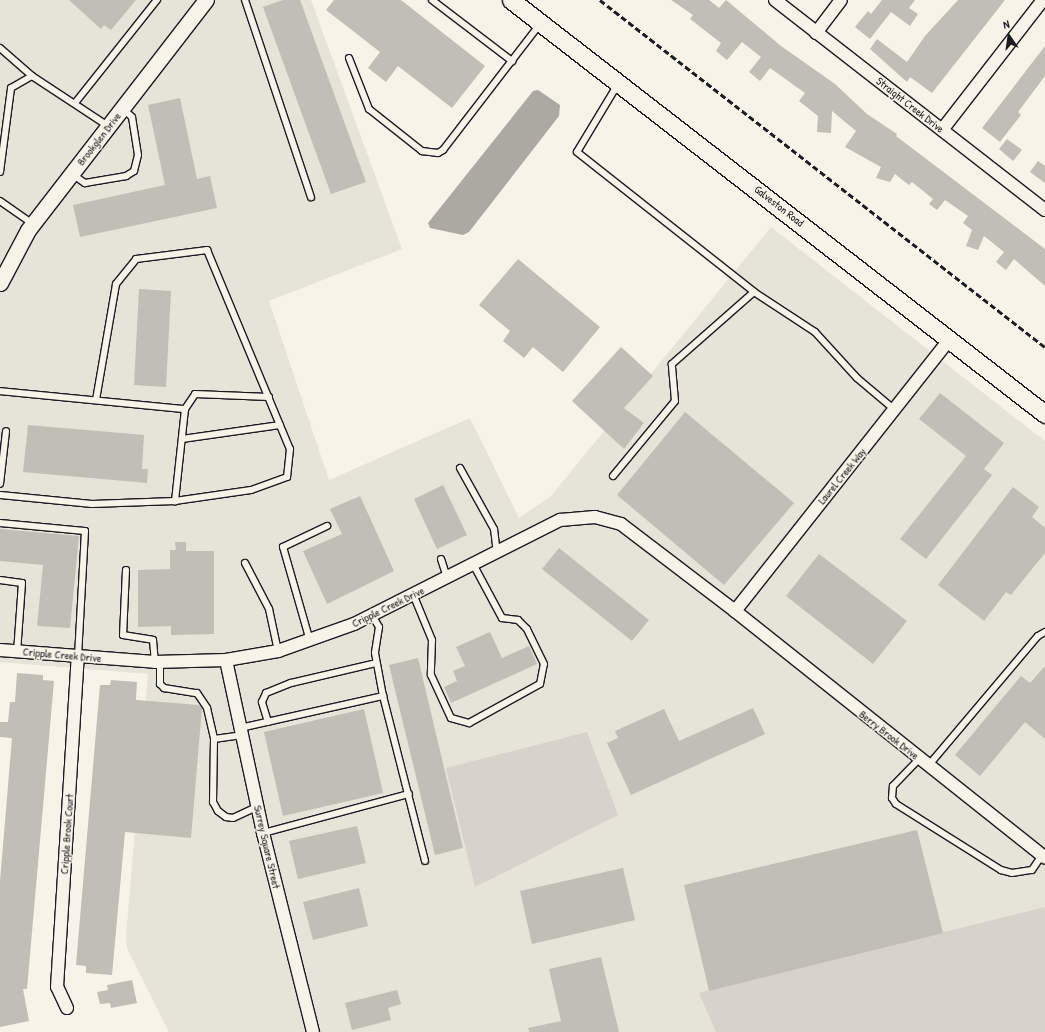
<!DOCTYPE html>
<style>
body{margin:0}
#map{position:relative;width:1045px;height:1032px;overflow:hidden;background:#f7f3e8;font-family:"Patrick Hand",sans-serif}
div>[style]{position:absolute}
.built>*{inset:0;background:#e6e3d9}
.green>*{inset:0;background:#d7d3cb}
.water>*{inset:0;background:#aca9a2}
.building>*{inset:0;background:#c0beb5}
.roads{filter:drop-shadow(1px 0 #1c1c1c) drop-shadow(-1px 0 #1c1c1c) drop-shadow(0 1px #1c1c1c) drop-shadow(0 -1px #1c1c1c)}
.service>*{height:6px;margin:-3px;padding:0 3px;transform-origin:3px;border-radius:3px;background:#f7f3e8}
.minor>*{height:12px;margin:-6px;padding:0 6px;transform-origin:6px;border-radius:6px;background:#f7f3e8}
.tertiary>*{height:15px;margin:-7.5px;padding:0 7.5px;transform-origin:7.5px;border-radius:7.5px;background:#f7f3e8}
.secondary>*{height:17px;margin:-8.5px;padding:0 8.5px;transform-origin:8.5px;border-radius:8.5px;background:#f7f3e8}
.rail>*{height:3px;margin-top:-1.5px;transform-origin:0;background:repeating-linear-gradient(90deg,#1c1c1c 0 6px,transparent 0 9px)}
span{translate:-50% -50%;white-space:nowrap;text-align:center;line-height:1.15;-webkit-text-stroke:3px #f7f3e8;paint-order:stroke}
.street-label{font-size:11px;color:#1c1c1c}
.north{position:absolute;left:989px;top:16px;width:40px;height:40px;-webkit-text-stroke:3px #f7f3e8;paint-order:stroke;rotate:347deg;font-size:11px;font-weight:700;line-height:16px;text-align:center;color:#1c1c1c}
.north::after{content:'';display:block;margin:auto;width:14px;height:18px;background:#1c1c1c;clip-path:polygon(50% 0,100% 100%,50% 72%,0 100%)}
</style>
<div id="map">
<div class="built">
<div style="clip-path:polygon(0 0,311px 0,402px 249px,269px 301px,329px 480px,470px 418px,519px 518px,551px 496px,771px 227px,1045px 441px,1045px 1032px,169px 1032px,127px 948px,126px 937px,148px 674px,0 662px)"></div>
</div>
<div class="green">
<div style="clip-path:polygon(587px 732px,618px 815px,475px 887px,446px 768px)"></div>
<div style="clip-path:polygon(1045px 907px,1045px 1032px,716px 1032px,699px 993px)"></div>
</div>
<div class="water">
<div style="clip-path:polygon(538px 90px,560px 105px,559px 116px,469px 232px,463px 235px,430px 228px,428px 223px,533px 91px)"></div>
</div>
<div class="building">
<div style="clip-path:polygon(69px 0,136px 0,111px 30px,104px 25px,101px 29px)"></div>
<div style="clip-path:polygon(283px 0,300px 0,366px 182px,331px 194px,263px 7px)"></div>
<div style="clip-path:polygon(334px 0,401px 0,485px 66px,452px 108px,398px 66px,386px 82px,368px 68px,380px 52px,326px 10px)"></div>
<div style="clip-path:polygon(671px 0,709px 0,719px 8px,726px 0,781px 46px,835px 84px,867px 114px,897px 134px,896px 136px,1045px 249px,1045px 286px,1014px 259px,1006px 270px,996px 262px,1004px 252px,984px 236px,978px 250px,966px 246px,972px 230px,963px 223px,968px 216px,945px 200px,937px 210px,929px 204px,933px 199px,912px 182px,909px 185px,895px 174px,890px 182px,876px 178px,881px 167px,845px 147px,856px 131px,832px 111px,831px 133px,817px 132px,818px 116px,799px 101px,805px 93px,770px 68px,760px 81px,749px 72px,761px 57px,742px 42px,727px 60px,716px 51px,721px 43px,690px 19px,693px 15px)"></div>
<div style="clip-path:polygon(882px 0,915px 0,909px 8px,918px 14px,910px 26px,891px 12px,870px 39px,855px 27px,868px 11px,871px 14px)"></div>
<div style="clip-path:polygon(958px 0,1005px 0,932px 93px,910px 77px,907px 82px,870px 49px,877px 39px,907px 62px,925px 36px)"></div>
<div style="clip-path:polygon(1045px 46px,1045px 76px,1018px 112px,1021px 115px,1000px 142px,982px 128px)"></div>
<div style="clip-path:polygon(180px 98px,197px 179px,210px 176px,217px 208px,80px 237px,73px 205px,165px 185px,148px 105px)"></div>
<div style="clip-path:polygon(1007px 139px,1022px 150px,1013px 161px,999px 149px)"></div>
<div style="clip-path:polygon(1038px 161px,1045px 166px,1045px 183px,1030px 172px)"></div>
<div style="clip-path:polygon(518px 259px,600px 327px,563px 372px,533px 347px,524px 358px,503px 341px,510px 331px,479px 305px)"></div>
<div style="clip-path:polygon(139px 289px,171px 291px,166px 387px,134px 385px)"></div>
<div style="clip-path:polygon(621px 347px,653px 376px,624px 408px,644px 423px,624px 449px,572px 401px)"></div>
<div style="clip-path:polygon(940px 393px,1004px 443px,984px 469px,992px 475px,926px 559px,900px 539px,966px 456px,919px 419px)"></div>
<div style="clip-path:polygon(685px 412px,794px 503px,724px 585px,617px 495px)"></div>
<div style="clip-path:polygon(28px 425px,144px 435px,142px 469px,148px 469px,147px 483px,23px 472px)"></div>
<div style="clip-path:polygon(443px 485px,467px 535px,437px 549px,414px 499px)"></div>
<div style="clip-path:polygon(1013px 487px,1039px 507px,1032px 517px,1045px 528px,1045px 553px,1011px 595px,1006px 592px,984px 621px,938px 585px)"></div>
<div style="clip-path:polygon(360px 496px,394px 571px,327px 604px,303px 551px,342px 534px,330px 509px)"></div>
<div style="clip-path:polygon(0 529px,79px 536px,70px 628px,37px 626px,43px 565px,0 561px)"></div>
<div style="clip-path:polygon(175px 542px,186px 542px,186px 551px,214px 551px,214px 634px,171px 635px,171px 626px,138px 627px,138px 570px,170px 569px,170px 550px,176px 550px)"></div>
<div style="clip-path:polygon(559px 548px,649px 620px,632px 641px,542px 569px)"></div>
<div style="clip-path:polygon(819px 554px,907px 621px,873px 664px,786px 596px)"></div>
<div style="clip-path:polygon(490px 632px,502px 658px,529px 646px,537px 664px,451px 703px,444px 687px,457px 681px,453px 671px,465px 666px,456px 647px)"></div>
<div style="clip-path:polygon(418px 658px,463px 848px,435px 855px,389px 665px)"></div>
<div style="clip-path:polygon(1045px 666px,1045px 739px,1025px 722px,980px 776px,955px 755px,1021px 676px,1030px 683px)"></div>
<div style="clip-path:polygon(17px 673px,43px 675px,43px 680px,54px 681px,27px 989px,23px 989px,29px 1021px,0 1027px,0 881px,12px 738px,0 737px,0 722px,8px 722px,10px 702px,15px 702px)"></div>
<div style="clip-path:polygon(111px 680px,137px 682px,136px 700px,199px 705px,202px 708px,191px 838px,125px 832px,112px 975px,86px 973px,86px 966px,76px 965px,100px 685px,110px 685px)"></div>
<div style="clip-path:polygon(753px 708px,765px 734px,631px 795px,607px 743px,618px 738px,615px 731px,664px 709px,679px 741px)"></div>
<div style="clip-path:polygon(364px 709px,383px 793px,283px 816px,264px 732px)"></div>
<div style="clip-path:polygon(357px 826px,366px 863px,298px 879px,289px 841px)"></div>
<div style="clip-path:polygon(917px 830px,943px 933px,709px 991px,684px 885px)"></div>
<div style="clip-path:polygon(623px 868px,635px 920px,532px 944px,520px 891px)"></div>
<div style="clip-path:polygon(359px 888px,368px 926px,313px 940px,303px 902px)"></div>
<div style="clip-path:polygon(601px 957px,619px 1032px,529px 1032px,528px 1028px,561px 1021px,549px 969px)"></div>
<div style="clip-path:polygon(132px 980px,137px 1003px,111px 1008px,110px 1003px,100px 1004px,97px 992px,108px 990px,107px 985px)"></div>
<div style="clip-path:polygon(397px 990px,401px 1004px,388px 1008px,391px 1020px,352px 1030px,345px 1003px)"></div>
</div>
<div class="roads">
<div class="service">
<div style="left:245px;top:0;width:208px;rotate:71.5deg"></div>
<div style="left:432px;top:0;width:101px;rotate:37.3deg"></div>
<div style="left:0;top:48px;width:43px;rotate:41.2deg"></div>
<div style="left:32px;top:76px;width:91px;rotate:33.3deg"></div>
<div style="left:349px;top:58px;width:55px;rotate:68.6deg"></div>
<div style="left:369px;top:109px;width:68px;rotate:38.4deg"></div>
<div style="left:422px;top:151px;width:16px;rotate:7deg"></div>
<div style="left:438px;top:153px;width:6px;rotate:-31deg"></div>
<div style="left:443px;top:150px;width:159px;rotate:-52.4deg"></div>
<div style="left:618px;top:84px;width:79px;rotate:121.1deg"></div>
<div style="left:577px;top:152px;width:226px;rotate:38.3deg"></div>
<div style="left:754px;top:292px;width:73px;rotate:33.3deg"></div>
<div style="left:815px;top:332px;width:62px;rotate:47.6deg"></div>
<div style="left:857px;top:378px;width:50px;rotate:40.1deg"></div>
<div style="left:75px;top:103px;width:132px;rotate:-51.5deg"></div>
<div style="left:0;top:172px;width:85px;rotate:-82.5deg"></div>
<div style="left:11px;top:88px;width:24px;rotate:-30deg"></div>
<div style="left:72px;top:174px;width:16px;rotate:35deg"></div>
<div style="left:85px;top:183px;width:42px;rotate:-9.7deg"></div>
<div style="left:126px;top:176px;width:9px;rotate:-32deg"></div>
<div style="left:134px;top:171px;width:16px;rotate:-76deg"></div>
<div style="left:138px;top:155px;width:38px;rotate:-99deg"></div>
<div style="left:132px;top:117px;width:12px;rotate:-138deg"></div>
<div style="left:0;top:201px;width:40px;rotate:34.9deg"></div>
<div style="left:0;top:391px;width:186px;rotate:5.6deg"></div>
<div style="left:185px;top:409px;width:93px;rotate:96.2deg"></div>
<div style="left:175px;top:501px;width:83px;rotate:177.9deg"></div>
<div style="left:92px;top:504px;width:92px;rotate:-174.4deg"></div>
<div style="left:96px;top:400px;width:118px;rotate:-80.2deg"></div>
<div style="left:116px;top:284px;width:32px;rotate:-51deg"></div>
<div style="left:136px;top:259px;width:72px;rotate:-7.2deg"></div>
<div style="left:207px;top:250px;width:216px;rotate:67.4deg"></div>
<div style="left:290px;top:449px;width:28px;rotate:96deg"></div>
<div style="left:287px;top:477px;width:38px;rotate:160deg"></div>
<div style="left:251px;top:490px;width:77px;rotate:171.8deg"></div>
<div style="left:185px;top:409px;width:18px;rotate:-56deg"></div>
<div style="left:195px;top:394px;width:74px;rotate:2.3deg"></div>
<div style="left:182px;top:439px;width:99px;rotate:-8.1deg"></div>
<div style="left:460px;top:468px;width:70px;rotate:60.9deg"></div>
<div style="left:494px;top:529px;width:23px;rotate:83deg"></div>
<div style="left:613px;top:476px;width:97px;rotate:-50.4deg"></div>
<div style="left:675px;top:401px;width:37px;rotate:-95deg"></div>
<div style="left:672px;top:364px;width:109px;rotate:-41.3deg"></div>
<div style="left:0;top:484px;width:53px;rotate:-83.5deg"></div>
<div style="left:0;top:523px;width:85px;rotate:5.4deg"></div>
<div style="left:85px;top:531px;width:126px;rotate:93.2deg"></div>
<div style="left:441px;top:559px;width:19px;rotate:72deg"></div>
<div style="left:245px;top:563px;width:52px;rotate:62.4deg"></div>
<div style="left:269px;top:609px;width:43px;rotate:77.9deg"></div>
<div style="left:126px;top:570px;width:65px;rotate:92.6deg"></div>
<div style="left:123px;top:635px;width:30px;rotate:9deg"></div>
<div style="left:153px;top:640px;width:22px;rotate:85deg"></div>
<div style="left:0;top:580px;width:22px;rotate:8deg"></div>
<div style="left:22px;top:583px;width:69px;rotate:94.1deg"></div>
<div style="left:413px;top:594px;width:50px;rotate:67.6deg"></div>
<div style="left:432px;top:640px;width:35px;rotate:92deg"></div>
<div style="left:431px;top:675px;width:47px;rotate:65.1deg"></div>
<div style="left:451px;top:718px;width:19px;rotate:16deg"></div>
<div style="left:469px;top:723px;width:81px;rotate:-28.8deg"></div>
<div style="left:540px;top:684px;width:20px;rotate:-79deg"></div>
<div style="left:544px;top:664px;width:39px;rotate:-116deg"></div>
<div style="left:527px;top:629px;width:13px;rotate:-135deg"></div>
<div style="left:518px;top:620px;width:16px;rotate:-173deg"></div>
<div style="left:502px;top:618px;width:61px;rotate:-118.2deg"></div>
<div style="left:372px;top:615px;width:14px;rotate:60deg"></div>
<div style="left:379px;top:627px;width:26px;rotate:99deg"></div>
<div style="left:375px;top:653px;width:44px;rotate:79.5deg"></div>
<div style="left:310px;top:641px;width:98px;rotate:-106deg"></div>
<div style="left:283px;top:547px;width:49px;rotate:-25.5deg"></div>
<div style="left:160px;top:662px;width:22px;rotate:90deg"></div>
<div style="left:160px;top:684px;width:6px;rotate:45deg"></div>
<div style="left:164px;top:688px;width:33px;rotate:9deg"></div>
<div style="left:197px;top:693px;width:18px;rotate:56deg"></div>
<div style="left:207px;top:708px;width:32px;rotate:77deg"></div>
<div style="left:214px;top:739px;width:63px;rotate:90.9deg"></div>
<div style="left:213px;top:802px;width:10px;rotate:61deg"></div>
<div style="left:218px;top:811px;width:10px;rotate:37deg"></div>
<div style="left:226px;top:817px;width:7px;rotate:8deg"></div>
<div style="left:233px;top:818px;width:26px;rotate:-25deg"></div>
<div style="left:268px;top:722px;width:21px;rotate:-107deg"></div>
<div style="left:262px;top:702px;width:10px;rotate:-66deg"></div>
<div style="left:266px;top:693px;width:27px;rotate:-22deg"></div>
<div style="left:291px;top:683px;width:87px;rotate:-13.2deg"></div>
<div style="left:240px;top:728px;width:147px;rotate:-12.6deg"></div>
<div style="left:383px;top:696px;width:170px;rotate:75.7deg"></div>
<div style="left:214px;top:739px;width:28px;rotate:-8deg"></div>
<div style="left:920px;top:758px;width:39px;rotate:134deg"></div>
<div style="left:893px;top:786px;width:12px;rotate:95deg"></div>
<div style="left:892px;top:798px;width:7px;rotate:56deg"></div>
<div style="left:896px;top:804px;width:124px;rotate:32.2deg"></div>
<div style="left:1001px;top:870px;width:11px;rotate:15deg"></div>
<div style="left:1012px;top:873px;width:20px;rotate:-9deg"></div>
<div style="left:1032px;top:870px;width:18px;rotate:-56deg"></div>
<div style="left:928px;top:766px;width:170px;rotate:-49.8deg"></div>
<div style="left:1038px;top:636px;width:8px;rotate:-30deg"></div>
<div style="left:263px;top:833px;width:151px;rotate:-15deg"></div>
</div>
<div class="minor">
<div style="left:775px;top:0;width:342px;rotate:37.9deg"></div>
<div style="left:816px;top:33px;width:41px;rotate:-52.9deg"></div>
<div style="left:942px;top:130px;width:165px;rotate:-52.2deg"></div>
<div style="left:735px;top:611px;width:345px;rotate:-51.7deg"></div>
<div style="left:0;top:650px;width:155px;rotate:4.4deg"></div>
<div style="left:155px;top:662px;width:71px;rotate:-1.6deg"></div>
<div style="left:226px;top:660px;width:53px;rotate:-9.8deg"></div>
<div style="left:278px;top:651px;width:81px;rotate:-19.6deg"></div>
<div style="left:354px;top:624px;width:231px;rotate:-26.8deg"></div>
<div style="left:560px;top:520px;width:35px;rotate:-5deg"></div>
<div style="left:595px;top:517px;width:27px;rotate:15deg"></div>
<div style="left:621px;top:524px;width:143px;rotate:37.3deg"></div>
<div style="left:735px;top:611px;width:396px;rotate:38.5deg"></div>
<div style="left:226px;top:660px;width:177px;rotate:77.9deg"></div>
<div style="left:263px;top:833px;width:205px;rotate:75.9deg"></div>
<div style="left:67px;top:1008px;width:23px;rotate:-115deg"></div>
<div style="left:57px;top:987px;width:331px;rotate:-86.4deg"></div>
</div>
<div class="tertiary">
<div style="left:0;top:283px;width:60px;rotate:-62.2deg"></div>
<div style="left:28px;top:230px;width:291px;rotate:-52.3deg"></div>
</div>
<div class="secondary">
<div style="left:511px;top:0;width:676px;rotate:37.79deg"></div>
</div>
</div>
<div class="rail">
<div style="left:600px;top:0;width:564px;rotate:37.95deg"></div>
</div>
<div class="street-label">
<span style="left:910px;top:105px;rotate:38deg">Straight Creek Drive</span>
<span style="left:99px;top:139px;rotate:-52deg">Brookglen Drive</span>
<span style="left:779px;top:206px;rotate:38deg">Galveston Road</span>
<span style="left:842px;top:476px;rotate:-51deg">Laurel Creek Way</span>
<span style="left:388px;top:607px;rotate:-26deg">Cripple Creek Drive</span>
<span style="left:62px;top:655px;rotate:5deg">Cripple Creek Drive</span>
<span style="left:889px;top:735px;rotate:38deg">Berry Brook Drive</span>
<span style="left:67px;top:834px;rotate:-86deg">Cripple Brook Court</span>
<span style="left:267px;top:847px;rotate:77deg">Surrey Square Street</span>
</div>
<div class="north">N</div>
</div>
